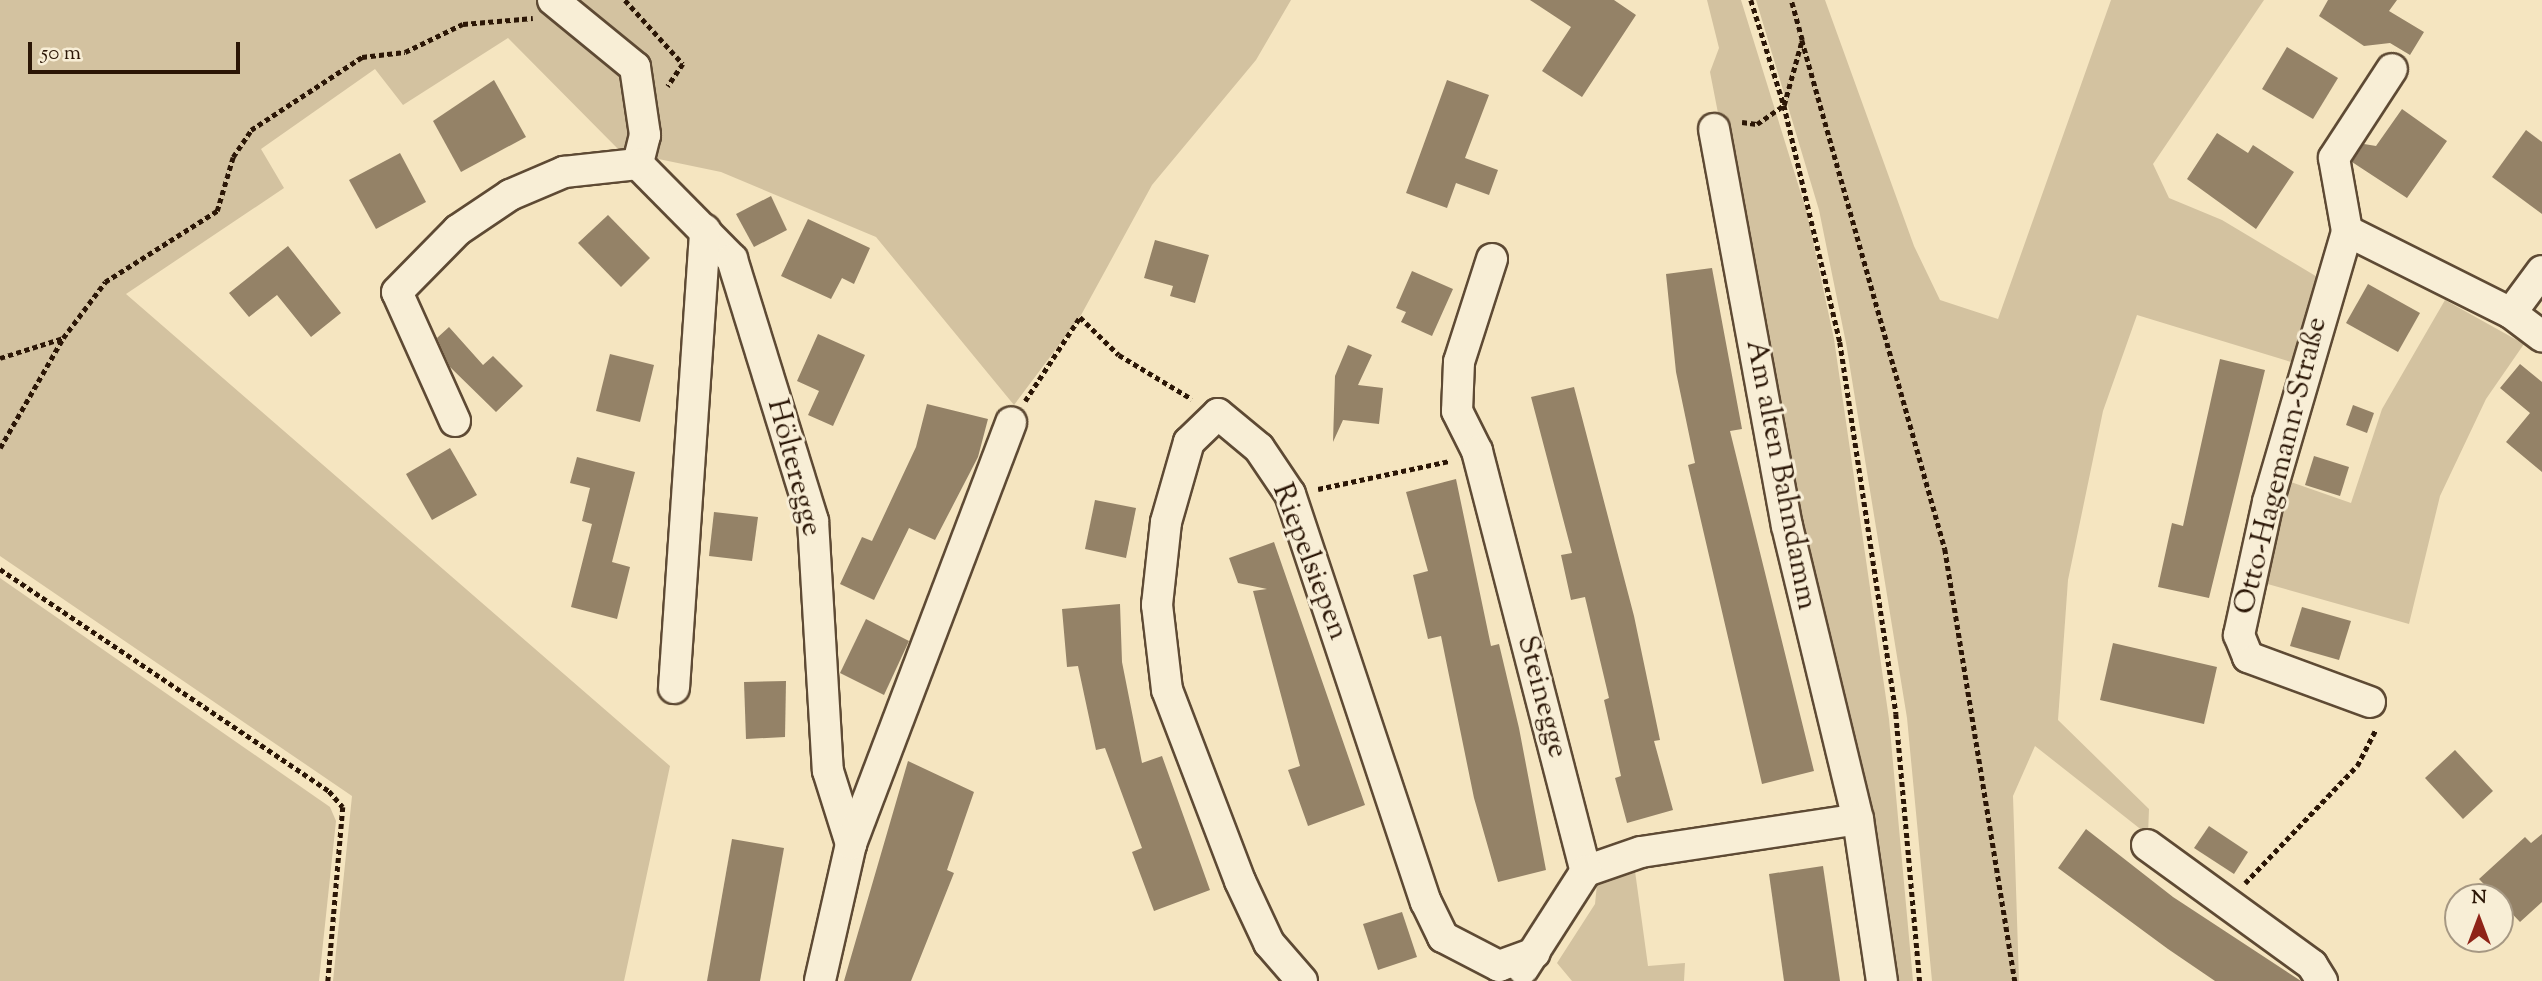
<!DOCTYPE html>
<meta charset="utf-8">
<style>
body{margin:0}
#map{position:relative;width:2542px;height:981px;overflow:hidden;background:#f5e5c0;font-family:"Sorts Mill Goudy",serif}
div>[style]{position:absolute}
.green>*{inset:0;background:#d3c2a0}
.building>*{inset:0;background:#948267}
.path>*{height:4.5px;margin-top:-2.25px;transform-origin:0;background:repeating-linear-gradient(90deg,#2b1606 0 5px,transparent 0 8.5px)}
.roads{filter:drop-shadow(2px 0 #5e4a34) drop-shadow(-2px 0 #5e4a34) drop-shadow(0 2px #5e4a34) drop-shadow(0 -2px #5e4a34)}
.minor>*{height:30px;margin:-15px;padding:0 15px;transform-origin:15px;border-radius:15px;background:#f8eed6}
span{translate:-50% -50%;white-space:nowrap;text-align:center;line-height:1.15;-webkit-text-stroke:6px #f8eed6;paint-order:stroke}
.street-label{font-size:30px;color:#2b1606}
.north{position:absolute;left:2444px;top:883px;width:70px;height:70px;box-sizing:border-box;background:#f8eed6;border:2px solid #a69883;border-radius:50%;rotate:0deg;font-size:19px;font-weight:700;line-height:28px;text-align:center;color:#2b1606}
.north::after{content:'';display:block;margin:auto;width:24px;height:32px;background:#8f2418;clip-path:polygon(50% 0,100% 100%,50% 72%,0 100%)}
.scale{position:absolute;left:28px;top:42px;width:212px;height:32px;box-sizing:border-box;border:4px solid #2b1606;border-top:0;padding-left:9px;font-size:21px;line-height:24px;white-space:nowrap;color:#2b1606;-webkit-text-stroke:5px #f8eed6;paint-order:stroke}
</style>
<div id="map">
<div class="green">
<div style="clip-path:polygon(0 0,1291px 0,1256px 60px,1152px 185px,1080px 317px,1014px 405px,876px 237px,721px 172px,620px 151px,508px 38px,403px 105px,375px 69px,261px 149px,284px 188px,126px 294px,670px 766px,624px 981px,333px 981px,352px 796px,0 556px)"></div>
<div style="clip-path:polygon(1707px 0,1741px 0,1807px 213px,1834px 339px,1889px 719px,1913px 981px,1887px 981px,1710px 72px,1719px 48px)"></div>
<div style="clip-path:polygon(1756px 0,1825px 0,1914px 246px,1940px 300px,1998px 319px,2111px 0,2264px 0,2153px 164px,2169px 198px,2222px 220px,2319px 278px,2301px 365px,2137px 315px,2103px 411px,2068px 580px,2058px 720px,2149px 809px,2148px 835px,2035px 746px,2013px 796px,2019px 981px,1932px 981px,1907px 718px,1846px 343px,1819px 210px)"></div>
<div style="clip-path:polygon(2445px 300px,2524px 344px,2486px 399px,2440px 496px,2409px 624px,2264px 583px,2288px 481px,2351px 503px,2382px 409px)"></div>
<div style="clip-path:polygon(0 578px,330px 807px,336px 821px,319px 981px,0 981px)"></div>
<div style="clip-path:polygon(1635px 871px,1648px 966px,1685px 963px,1684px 981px,1572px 981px,1557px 963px,1595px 904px,1597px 884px)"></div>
</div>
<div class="building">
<div style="clip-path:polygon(1530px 0,1614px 0,1636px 15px,1582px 97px,1542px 71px,1571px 27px)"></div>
<div style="clip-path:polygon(2328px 0,2397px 0,2389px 11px,2424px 32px,2410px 55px,2390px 43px,2364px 46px,2319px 16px)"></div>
<div style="clip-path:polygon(2287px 47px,2338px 78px,2313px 119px,2262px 89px)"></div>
<div style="clip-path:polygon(494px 80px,526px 137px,461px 172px,433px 121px)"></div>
<div style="clip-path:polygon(1447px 80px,1489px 95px,1465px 158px,1498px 170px,1489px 195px,1456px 183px,1447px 208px,1406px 193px)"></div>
<div style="clip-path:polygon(2402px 109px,2447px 141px,2407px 198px,2352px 162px,2364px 144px,2376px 146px)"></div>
<div style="clip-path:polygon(2526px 130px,2542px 142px,2542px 214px,2492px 177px)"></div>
<div style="clip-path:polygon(2217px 133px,2248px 153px,2253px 145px,2294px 172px,2256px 229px,2187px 179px)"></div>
<div style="clip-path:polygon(400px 153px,426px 202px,376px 229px,349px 180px)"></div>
<div style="clip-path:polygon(771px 196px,787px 230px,754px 247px,736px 214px)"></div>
<div style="clip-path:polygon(608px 215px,650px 258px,621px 287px,578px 243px)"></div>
<div style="clip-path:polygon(808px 219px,870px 248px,854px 284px,842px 278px,831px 299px,781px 276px)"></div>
<div style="clip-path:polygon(1155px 240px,1209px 255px,1195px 303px,1170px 296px,1173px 286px,1144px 278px)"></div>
<div style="clip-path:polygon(288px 246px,341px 313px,311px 337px,277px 295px,249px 317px,229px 293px)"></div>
<div style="clip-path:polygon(1712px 268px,1742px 429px,1730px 431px,1814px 771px,1762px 784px,1688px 465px,1695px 463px,1676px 372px,1666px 274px)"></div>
<div style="clip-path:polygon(1412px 271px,1453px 289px,1432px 336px,1401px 322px,1406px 312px,1396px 308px)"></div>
<div style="clip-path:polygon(2368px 284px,2420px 313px,2398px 352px,2346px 323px)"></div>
<div style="clip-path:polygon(449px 327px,483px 365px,493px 356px,523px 386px,496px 412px,450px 367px,437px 338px)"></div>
<div style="clip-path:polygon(818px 334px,865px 355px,833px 426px,808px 415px,819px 391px,797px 381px)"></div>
<div style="clip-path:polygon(1348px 345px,1372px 355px,1358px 385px,1383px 388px,1379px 424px,1343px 420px,1333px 442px,1335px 376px)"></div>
<div style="clip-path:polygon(610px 354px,654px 365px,640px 422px,596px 411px)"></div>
<div style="clip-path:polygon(2220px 359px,2265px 370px,2209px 598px,2158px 587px,2172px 523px,2183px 526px)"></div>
<div style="clip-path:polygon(2520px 364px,2542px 382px,2542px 472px,2506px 442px,2530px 413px,2500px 388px)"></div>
<div style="clip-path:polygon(1574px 387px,1634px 616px,1660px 740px,1654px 741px,1673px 810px,1627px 823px,1615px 778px,1621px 776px,1604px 700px,1609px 698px,1585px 597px,1571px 600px,1561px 555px,1572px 553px,1531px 397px)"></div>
<div style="clip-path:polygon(927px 404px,988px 419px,978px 457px,935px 540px,909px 528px,874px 600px,840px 584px,862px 537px,872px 541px,916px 447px)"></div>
<div style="clip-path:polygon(2353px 405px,2374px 413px,2367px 433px,2346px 425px)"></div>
<div style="clip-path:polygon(450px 448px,477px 495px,432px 520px,406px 474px)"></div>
<div style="clip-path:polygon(2314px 456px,2349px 467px,2340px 496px,2305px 485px)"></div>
<div style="clip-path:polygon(577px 457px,635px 472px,612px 562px,630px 567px,617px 619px,571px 607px,592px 524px,582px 521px,590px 488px,570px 483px)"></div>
<div style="clip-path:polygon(1456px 479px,1491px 646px,1499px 644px,1519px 728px,1546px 870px,1498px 882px,1474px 798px,1441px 636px,1428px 639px,1413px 575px,1428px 571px,1406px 492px)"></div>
<div style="clip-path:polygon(1095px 500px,1136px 508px,1126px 558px,1085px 549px)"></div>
<div style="clip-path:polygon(714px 512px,758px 517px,752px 561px,709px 556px)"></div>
<div style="clip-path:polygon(1274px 542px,1365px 805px,1308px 826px,1288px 770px,1300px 766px,1253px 591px,1267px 589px,1238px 583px,1229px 558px)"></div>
<div style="clip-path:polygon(1120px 604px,1122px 662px,1142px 763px,1162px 756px,1210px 890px,1154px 911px,1132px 852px,1142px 848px,1105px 748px,1096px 750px,1078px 666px,1067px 667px,1062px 609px)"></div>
<div style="clip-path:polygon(2302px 607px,2351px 621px,2339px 660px,2290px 646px)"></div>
<div style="clip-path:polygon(866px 619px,909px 641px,884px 695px,840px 673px)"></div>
<div style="clip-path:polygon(2113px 643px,2217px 667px,2204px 724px,2100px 700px)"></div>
<div style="clip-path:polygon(786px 681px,785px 737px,746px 739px,744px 682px)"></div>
<div style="clip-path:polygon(2455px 750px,2493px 791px,2463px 819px,2425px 778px)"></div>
<div style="clip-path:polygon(908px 761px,974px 792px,947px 870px,954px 873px,911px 981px,844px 981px)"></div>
<div style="clip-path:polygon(2209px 826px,2248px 852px,2234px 874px,2194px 848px)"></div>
<div style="clip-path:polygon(2086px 829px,2173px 897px,2301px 981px,2215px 981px,2168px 949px,2058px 868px)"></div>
<div style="clip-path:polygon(2542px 834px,2542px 902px,2520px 922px,2479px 879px,2525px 837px,2531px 843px)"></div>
<div style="clip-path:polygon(732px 839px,784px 848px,760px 981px,707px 981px)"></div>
<div style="clip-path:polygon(1823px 866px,1840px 981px,1784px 981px,1769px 874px)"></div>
<div style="clip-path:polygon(1402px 912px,1417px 957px,1378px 970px,1363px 924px)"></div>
</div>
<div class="path">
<div style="left:625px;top:0;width:86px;rotate:47.8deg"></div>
<div style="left:683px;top:64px;width:27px;rotate:124deg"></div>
<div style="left:1751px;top:0;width:110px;rotate:72.6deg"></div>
<div style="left:1784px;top:105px;width:244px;rotate:76.7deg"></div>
<div style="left:1840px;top:342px;width:376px;rotate:81.4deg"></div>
<div style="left:1896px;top:714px;width:268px;rotate:84.9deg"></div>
<div style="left:1802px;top:40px;width:529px;rotate:74.31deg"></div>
<div style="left:1945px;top:549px;width:438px;rotate:80.8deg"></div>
<div style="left:1742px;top:122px;width:15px;rotate:8deg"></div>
<div style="left:1757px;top:124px;width:33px;rotate:-35deg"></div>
<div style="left:1784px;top:105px;width:67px;rotate:-74.5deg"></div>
<div style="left:1802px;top:40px;width:41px;rotate:-105.4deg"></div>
<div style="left:0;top:358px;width:66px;rotate:-17.6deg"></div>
<div style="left:1025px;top:401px;width:100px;rotate:-56.8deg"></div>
<div style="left:1080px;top:317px;width:54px;rotate:44.3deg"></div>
<div style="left:1119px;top:355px;width:85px;rotate:31.1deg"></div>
<div style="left:0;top:448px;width:127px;rotate:-60.2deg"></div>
<div style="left:63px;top:338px;width:70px;rotate:-53.1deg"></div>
<div style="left:105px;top:282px;width:133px;rotate:-32.4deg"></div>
<div style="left:217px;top:211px;width:56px;rotate:-73.5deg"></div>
<div style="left:233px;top:157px;width:32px;rotate:-56deg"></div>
<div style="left:251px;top:130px;width:133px;rotate:-33.3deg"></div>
<div style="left:362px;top:57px;width:43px;rotate:-6.6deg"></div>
<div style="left:405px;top:52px;width:64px;rotate:-25.8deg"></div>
<div style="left:463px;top:24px;width:70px;rotate:-4.9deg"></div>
<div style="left:1318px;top:489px;width:135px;rotate:-12deg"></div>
<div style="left:0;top:569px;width:397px;rotate:34deg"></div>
<div style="left:329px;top:791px;width:21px;rotate:49deg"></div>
<div style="left:343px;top:807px;width:175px;rotate:94.9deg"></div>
<div style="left:2245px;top:883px;width:162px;rotate:-46.3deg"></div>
<div style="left:2357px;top:766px;width:42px;rotate:-62.8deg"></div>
</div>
<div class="roads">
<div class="minor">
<div style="left:553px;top:0;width:106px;rotate:39.3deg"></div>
<div style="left:635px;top:67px;width:69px;rotate:81.6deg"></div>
<div style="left:645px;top:135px;width:30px;rotate:104deg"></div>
<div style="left:638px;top:164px;width:134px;rotate:45.3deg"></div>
<div style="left:732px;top:259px;width:274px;rotate:72.8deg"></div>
<div style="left:813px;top:521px;width:250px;rotate:86.6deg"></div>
<div style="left:828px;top:771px;width:77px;rotate:72.5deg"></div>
<div style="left:851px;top:844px;width:140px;rotate:102.8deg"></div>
<div style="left:1714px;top:129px;width:404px;rotate:79.6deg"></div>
<div style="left:1787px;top:526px;width:301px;rotate:76.4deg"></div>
<div style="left:1858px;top:819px;width:164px;rotate:81.6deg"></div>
<div style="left:2347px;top:231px;width:183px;rotate:26.6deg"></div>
<div style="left:2511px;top:313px;width:39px;rotate:37deg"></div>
<div style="left:1492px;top:259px;width:108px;rotate:107.8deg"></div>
<div style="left:1459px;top:362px;width:49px;rotate:92.3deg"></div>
<div style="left:1457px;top:411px;width:45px;rotate:63.4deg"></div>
<div style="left:1477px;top:451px;width:434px;rotate:75.5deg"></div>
<div style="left:1586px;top:871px;width:58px;rotate:-19.1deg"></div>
<div style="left:1641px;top:852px;width:219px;rotate:-8.6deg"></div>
<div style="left:2511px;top:313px;width:52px;rotate:-53.6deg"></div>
<div style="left:455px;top:421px;width:141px;rotate:-114.2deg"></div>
<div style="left:397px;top:292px;width:87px;rotate:-45.5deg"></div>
<div style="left:458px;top:230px;width:63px;rotate:-33.9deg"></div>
<div style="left:510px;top:195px;width:59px;rotate:-23.1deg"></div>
<div style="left:564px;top:172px;width:74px;rotate:-6.2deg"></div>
<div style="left:674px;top:688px;width:459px;rotate:-86.1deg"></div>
<div style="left:2370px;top:702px;width:130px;rotate:-159.8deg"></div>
<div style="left:2248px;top:657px;width:24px;rotate:-112deg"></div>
<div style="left:2239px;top:635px;width:136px;rotate:-77.7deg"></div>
<div style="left:2268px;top:502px;width:282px;rotate:-73.7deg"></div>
<div style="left:2347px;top:231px;width:74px;rotate:-100.1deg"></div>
<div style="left:2334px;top:158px;width:106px;rotate:-56.9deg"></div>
<div style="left:851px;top:844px;width:451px;rotate:-69.2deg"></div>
<div style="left:2147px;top:845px;width:204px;rotate:36deg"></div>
<div style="left:2312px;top:965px;width:19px;rotate:58deg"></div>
<div style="left:1523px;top:969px;width:117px;rotate:-57.3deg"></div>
<div style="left:1302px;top:981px;width:50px;rotate:-131deg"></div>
<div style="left:1269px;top:943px;width:68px;rotate:-115.1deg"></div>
<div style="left:1240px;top:881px;width:204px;rotate:-110.9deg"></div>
<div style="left:1167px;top:690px;width:86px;rotate:-96.7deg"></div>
<div style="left:1157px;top:605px;width:83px;rotate:-83.8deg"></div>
<div style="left:1166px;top:522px;width:83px;rotate:-74deg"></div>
<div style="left:1189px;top:442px;width:40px;rotate:-44deg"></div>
<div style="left:1218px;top:414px;width:53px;rotate:39.7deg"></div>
<div style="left:1259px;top:448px;width:55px;rotate:56deg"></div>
<div style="left:1290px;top:494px;width:430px;rotate:71.6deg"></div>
<div style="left:1426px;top:902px;width:39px;rotate:64deg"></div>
<div style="left:1443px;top:937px;width:63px;rotate:27.4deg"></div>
<div style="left:1499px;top:966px;width:38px;rotate:-20deg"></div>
</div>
</div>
<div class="street-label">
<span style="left:2282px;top:466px;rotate:-76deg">Otto-Hagemann-Straße</span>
<span style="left:793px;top:468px;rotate:75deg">Hölteregge</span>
<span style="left:1780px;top:475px;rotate:79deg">Am alten Bahndamm</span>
<span style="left:1309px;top:562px;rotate:69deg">Riepelsiepen</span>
<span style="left:1541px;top:697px;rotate:75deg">Steinegge</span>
</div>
<div class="north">N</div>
<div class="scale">50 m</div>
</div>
